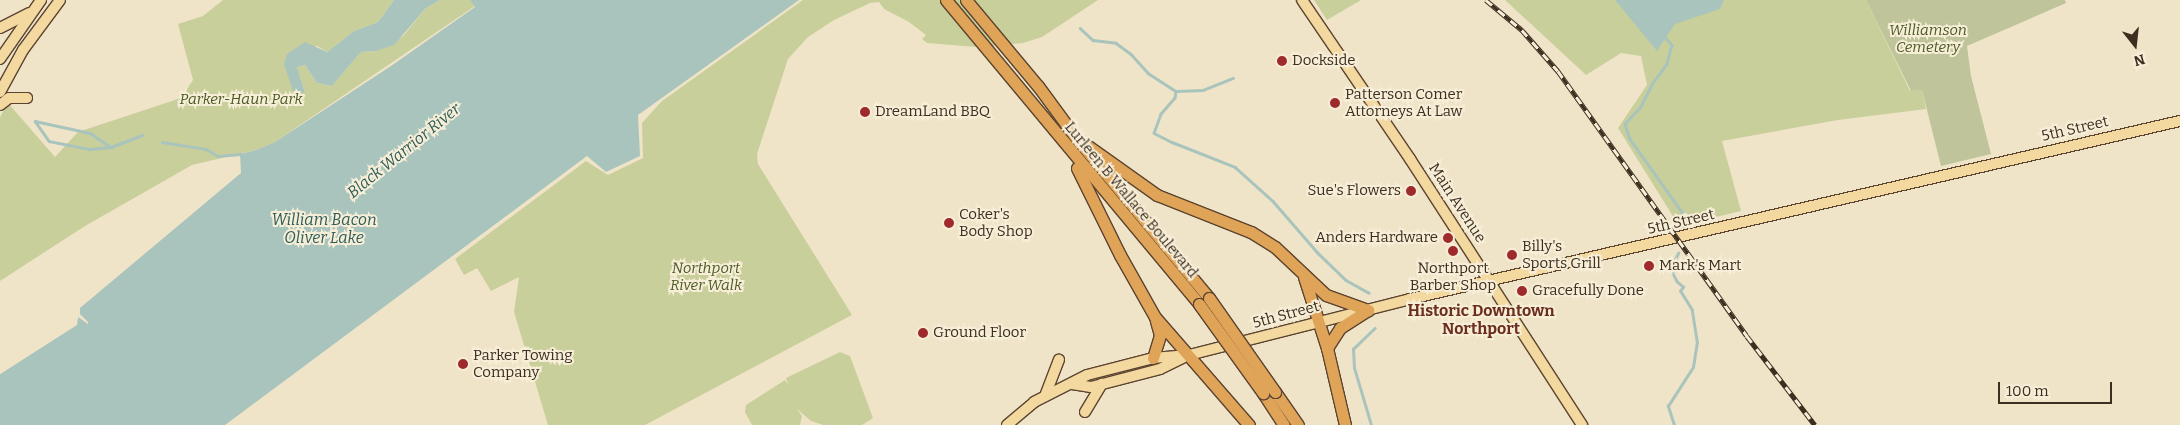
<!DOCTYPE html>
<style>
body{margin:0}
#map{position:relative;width:2180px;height:425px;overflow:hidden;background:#f0e4c8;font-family:Bitter,serif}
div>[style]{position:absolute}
.green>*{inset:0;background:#c9cf9b}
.cemetery>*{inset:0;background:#bfc49a}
.water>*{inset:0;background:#a9c4bc}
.pier>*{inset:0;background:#f0e4c8}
.stream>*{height:2.5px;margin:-1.25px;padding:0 1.25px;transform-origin:1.25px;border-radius:1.25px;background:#a9c4bc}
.roads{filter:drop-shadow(1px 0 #5b4430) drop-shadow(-1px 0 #5b4430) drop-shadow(0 1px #5b4430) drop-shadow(0 -1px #5b4430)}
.major>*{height:10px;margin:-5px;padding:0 5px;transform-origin:5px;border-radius:5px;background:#f3d9a0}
.highway>*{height:11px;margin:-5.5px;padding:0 5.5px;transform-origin:5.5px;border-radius:5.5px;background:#e0a458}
.rail>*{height:4.5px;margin-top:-2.25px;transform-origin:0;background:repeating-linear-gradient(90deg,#f7eed8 0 8px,#3d2e20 0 16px);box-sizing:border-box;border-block:1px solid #3d2e20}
.bridges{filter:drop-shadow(1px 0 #5b4430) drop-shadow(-1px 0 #5b4430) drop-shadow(0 1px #5b4430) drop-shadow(0 -1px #5b4430)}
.highway-bridge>*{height:11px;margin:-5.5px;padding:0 5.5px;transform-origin:5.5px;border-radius:5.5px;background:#e0a458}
.dots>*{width:14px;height:14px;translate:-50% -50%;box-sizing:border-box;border:2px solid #f7eed8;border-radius:50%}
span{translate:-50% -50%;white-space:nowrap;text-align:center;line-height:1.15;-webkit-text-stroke:4px #f7eed8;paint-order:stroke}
.park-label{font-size:15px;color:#4d5a26;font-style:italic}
.poi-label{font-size:15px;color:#3d2e20}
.left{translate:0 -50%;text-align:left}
.right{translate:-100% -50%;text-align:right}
.street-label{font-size:15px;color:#3d2e20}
.water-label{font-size:16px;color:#2f5d5a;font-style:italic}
.neighbourhood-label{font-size:16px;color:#6b2e1e;font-weight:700}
.north{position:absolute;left:2110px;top:20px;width:50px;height:50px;-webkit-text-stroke:4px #f7eed8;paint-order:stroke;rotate:164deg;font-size:14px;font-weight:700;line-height:20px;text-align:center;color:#3d2e20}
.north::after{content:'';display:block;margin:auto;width:18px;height:22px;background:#3d2e20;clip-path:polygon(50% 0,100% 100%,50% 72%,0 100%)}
.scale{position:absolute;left:1998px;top:382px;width:114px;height:22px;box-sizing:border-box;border:2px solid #3d2e20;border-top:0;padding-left:6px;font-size:15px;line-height:18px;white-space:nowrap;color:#3d2e20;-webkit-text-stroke:4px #f7eed8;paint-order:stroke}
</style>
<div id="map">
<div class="green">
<div style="clip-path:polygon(223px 0,394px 0,378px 22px,354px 31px,327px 52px,317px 46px,287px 54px,305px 93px,297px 67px,305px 65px,317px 83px,332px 86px,361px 52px,376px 51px,403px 36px,426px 8px,440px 0,470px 0,475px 6px,275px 142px,256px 150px,192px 165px,85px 226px,0 281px,0 117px,8px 103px,55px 157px,78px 132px,181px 98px,193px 80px,178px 24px,203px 16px)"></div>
<div style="clip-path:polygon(803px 0,1098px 0,1042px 37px,1023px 43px,976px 47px,927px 43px,922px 39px,926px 35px,909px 22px,884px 9px,879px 2px,870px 3px,834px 20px,808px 37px,788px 59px,757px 154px,758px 164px,852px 315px,645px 425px,548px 425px,514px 312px,519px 277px,491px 291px,477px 268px,464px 275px,455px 259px,586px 161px,608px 175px,643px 158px,642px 123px,662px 101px)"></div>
<div style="clip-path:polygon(1314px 0,1361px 0,1327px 20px)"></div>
<div style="clip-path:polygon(1505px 0,1866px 0,1910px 91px,1922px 90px,1926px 109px,1838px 120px,1722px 141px,1741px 211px,1679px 226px,1618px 128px,1647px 85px,1641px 56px,1621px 53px,1586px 75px)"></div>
<div style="clip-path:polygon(840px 352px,850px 356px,873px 418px,862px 425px,823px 425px,811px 421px,797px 409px,802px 416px,800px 425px,752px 425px,745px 412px,746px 405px,785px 380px,788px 385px,786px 378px)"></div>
</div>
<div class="cemetery">
<div style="clip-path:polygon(1866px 0,2065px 0,2066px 3px,1967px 46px,1971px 76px,1991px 154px,1941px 166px,1922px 90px,1911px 91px)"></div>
</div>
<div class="water">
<div style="clip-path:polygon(394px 0,440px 0,426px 8px,394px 45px,376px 51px,361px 52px,332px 86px,317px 83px,305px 65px,297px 67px,305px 93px,293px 91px,284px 64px,287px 54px,305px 42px,327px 52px,354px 31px,378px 22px)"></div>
<div style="clip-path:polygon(470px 0,799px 0,638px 115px,640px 156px,606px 172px,587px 156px,225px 425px,0 425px,0 374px,76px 325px,80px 308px,241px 173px,240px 154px,256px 150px,275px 142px,391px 66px,475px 7px)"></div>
<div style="clip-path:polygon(1615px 0,1724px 0,1720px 9px,1675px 24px,1657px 51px)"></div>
</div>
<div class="pier">
<div style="clip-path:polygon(80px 305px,80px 314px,88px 322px,88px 324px,78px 317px,77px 325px,0 374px,0 371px,74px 323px)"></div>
</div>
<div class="stream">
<div style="left:1080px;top:28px;width:18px;rotate:43deg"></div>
<div style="left:1093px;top:40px;width:23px;rotate:7deg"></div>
<div style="left:1116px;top:43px;width:19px;rotate:36deg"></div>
<div style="left:1131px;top:54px;width:25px;rotate:48deg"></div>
<div style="left:1148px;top:73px;width:33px;rotate:33deg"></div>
<div style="left:1176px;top:91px;width:7px;rotate:98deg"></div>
<div style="left:1175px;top:98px;width:21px;rotate:131deg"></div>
<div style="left:1161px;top:114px;width:20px;rotate:110deg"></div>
<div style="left:1154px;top:133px;width:20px;rotate:27deg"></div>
<div style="left:1172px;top:142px;width:68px;rotate:21.6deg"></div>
<div style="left:1235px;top:167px;width:51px;rotate:41.8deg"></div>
<div style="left:1273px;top:201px;width:69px;rotate:49.1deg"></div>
<div style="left:1318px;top:253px;width:39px;rotate:44deg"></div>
<div style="left:1346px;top:280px;width:26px;rotate:29deg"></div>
<div style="left:1665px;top:37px;width:11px;rotate:49deg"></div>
<div style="left:1672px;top:45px;width:20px;rotate:105deg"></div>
<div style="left:1667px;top:64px;width:24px;rotate:126deg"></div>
<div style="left:1653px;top:83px;width:27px;rotate:117deg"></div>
<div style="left:1641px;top:107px;width:23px;rotate:133deg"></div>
<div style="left:1625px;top:124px;width:16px;rotate:72deg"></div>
<div style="left:1630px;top:139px;width:95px;rotate:54.5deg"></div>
<div style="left:1685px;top:216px;width:10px;rotate:96deg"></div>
<div style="left:1176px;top:91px;width:27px;rotate:-2deg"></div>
<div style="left:1203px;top:90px;width:32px;rotate:-22deg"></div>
<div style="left:35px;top:121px;width:24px;rotate:55deg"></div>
<div style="left:49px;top:141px;width:41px;rotate:11.3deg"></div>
<div style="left:89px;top:149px;width:22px;rotate:-5deg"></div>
<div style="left:111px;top:147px;width:33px;rotate:-21deg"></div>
<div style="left:35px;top:121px;width:56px;rotate:12.3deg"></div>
<div style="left:90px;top:133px;width:25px;rotate:34deg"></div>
<div style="left:162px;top:142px;width:45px;rotate:9deg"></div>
<div style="left:206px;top:149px;width:14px;rotate:30deg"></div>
<div style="left:218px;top:156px;width:22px;rotate:-5deg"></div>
<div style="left:240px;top:154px;width:2px;rotate:27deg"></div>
<div style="left:1371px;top:425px;width:59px;rotate:-106.6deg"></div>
<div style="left:1354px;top:368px;width:19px;rotate:-93deg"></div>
<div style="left:1353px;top:349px;width:30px;rotate:-44deg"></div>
<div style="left:1674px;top:425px;width:20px;rotate:-108deg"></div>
<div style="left:1668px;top:406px;width:46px;rotate:-57.3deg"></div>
<div style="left:1693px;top:367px;width:24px;rotate:-81deg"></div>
<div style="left:1697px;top:343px;width:33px;rotate:-99deg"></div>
<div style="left:1692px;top:310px;width:22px;rotate:-122deg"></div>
<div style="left:1680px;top:291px;width:5px;rotate:-53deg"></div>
<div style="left:1683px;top:287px;width:8px;rotate:-140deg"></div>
<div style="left:1677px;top:282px;width:15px;rotate:-118deg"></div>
<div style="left:1670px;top:269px;width:18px;rotate:-63deg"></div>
</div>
<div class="roads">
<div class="major">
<div style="left:1302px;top:0;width:192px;rotate:55.8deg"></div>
<div style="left:1410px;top:159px;width:317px;rotate:57.1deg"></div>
<div style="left:0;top:28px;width:33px;rotate:-27deg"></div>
<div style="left:0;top:59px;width:72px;rotate:-55.2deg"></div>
<div style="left:0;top:92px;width:48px;rotate:-61.3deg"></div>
<div style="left:23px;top:50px;width:62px;rotate:-53.5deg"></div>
<div style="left:0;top:105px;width:11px;rotate:-38deg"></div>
<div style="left:9px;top:98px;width:18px"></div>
<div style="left:1072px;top:384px;width:19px;rotate:9deg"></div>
<div style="left:1091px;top:387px;width:71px;rotate:-14.6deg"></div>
<div style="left:1160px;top:369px;width:25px;rotate:-26deg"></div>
<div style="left:1045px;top:396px;width:39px;rotate:-69deg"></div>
<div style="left:1085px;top:412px;width:33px;rotate:-59deg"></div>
<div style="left:1007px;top:425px;width:35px;rotate:-40deg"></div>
<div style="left:1034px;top:402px;width:59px;rotate:-27deg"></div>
<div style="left:1087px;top:375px;width:68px;rotate:-14.4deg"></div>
<div style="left:1153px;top:358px;width:36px;rotate:-5deg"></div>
<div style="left:1189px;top:355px;width:228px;rotate:-14.2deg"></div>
<div style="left:1410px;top:299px;width:790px;rotate:-13.02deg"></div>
</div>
<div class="highway">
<div style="left:946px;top:0;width:396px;rotate:50.2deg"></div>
<div style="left:966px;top:0;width:112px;rotate:50.1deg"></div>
<div style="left:1038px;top:86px;width:66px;rotate:53.7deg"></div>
<div style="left:1077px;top:139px;width:207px;rotate:50.3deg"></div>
<div style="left:1088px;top:146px;width:85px;rotate:35.4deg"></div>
<div style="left:1157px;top:195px;width:101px;rotate:21.5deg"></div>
<div style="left:1251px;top:232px;width:28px;rotate:32deg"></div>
<div style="left:1275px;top:247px;width:70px;rotate:43.3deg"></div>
<div style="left:1326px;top:295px;width:45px;rotate:19.7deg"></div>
<div style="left:1077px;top:168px;width:97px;rotate:63.7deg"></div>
<div style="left:1120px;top:255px;width:71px;rotate:60.6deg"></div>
<div style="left:1155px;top:317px;width:143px;rotate:49deg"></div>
<div style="left:1304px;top:277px;width:75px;rotate:72.1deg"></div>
<div style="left:1327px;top:348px;width:79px;rotate:76.8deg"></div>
<div style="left:1327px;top:348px;width:24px;rotate:-57deg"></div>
<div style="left:1340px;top:328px;width:33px;rotate:-33deg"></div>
<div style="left:1153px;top:358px;width:24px;rotate:-73deg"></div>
<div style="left:1160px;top:335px;width:15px;rotate:-106deg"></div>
<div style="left:1275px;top:392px;width:40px;rotate:55.1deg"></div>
<div style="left:1263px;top:393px;width:38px;rotate:57deg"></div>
</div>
</div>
<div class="rail">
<div style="left:1486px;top:0;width:47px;rotate:39.8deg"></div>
<div style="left:1522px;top:30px;width:55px;rotate:48.7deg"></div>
<div style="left:1558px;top:71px;width:325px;rotate:54.5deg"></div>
<div style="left:1747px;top:336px;width:112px;rotate:52.6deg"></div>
</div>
<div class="bridges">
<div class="highway-bridge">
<div style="left:1209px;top:298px;width:115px;rotate:54.9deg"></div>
<div style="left:1199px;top:304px;width:110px;rotate:54.3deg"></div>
</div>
</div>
<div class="dots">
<div style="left:1282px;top:61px;background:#9e2a2b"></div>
<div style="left:1335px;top:103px;background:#9e2a2b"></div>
<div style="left:865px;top:112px;background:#9e2a2b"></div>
<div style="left:1411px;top:191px;background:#9e2a2b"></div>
<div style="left:949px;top:223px;background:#9e2a2b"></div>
<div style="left:1448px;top:238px;background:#9e2a2b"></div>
<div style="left:1453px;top:251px;background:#9e2a2b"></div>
<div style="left:1512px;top:255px;background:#9e2a2b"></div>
<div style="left:1649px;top:266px;background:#9e2a2b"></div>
<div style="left:1522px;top:291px;background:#9e2a2b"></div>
<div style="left:923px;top:333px;background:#9e2a2b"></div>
<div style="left:463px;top:364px;background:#9e2a2b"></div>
</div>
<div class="park-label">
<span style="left:1928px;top:39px">Williamson<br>Cemetery</span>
<span style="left:241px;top:100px">Parker-Haun Park</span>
<span style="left:706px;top:277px">Northport<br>River Walk</span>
</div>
<div class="poi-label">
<span class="left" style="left:1292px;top:61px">Dockside</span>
<span class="left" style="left:1345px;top:103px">Patterson Comer<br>Attorneys At Law</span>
<span class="left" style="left:875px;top:112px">DreamLand BBQ</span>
<span class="right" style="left:1401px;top:191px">Sue's Flowers</span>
<span class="left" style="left:959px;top:223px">Coker's<br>Body Shop</span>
<span class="right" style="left:1438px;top:238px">Anders Hardware</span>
<span class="left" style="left:1522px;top:255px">Billy's<br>Sports Grill</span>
<span class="left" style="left:1659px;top:266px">Mark's Mart</span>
<span style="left:1453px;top:277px">Northport<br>Barber Shop</span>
<span class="left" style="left:1532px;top:291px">Gracefully Done</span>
<span class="left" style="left:933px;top:333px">Ground Floor</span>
<span class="left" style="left:473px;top:364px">Parker Towing<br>Company</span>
</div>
<div class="street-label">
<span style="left:2075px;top:129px;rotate:-13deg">5th Street</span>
<span style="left:1131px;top:200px;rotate:50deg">Lurleen B Wallace Boulevard</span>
<span style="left:1457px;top:203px;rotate:57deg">Main Avenue</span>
<span style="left:1681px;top:222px;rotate:-13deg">5th Street</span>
<span style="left:1286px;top:315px;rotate:-15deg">5th Street</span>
</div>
<div class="water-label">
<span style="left:404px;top:151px;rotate:-39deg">Black Warrior River</span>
<span style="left:324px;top:229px">William Bacon<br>Oliver Lake</span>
</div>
<div class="neighbourhood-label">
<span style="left:1481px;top:320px">Historic Downtown<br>Northport</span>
</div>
<div class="north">N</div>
<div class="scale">100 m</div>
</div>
